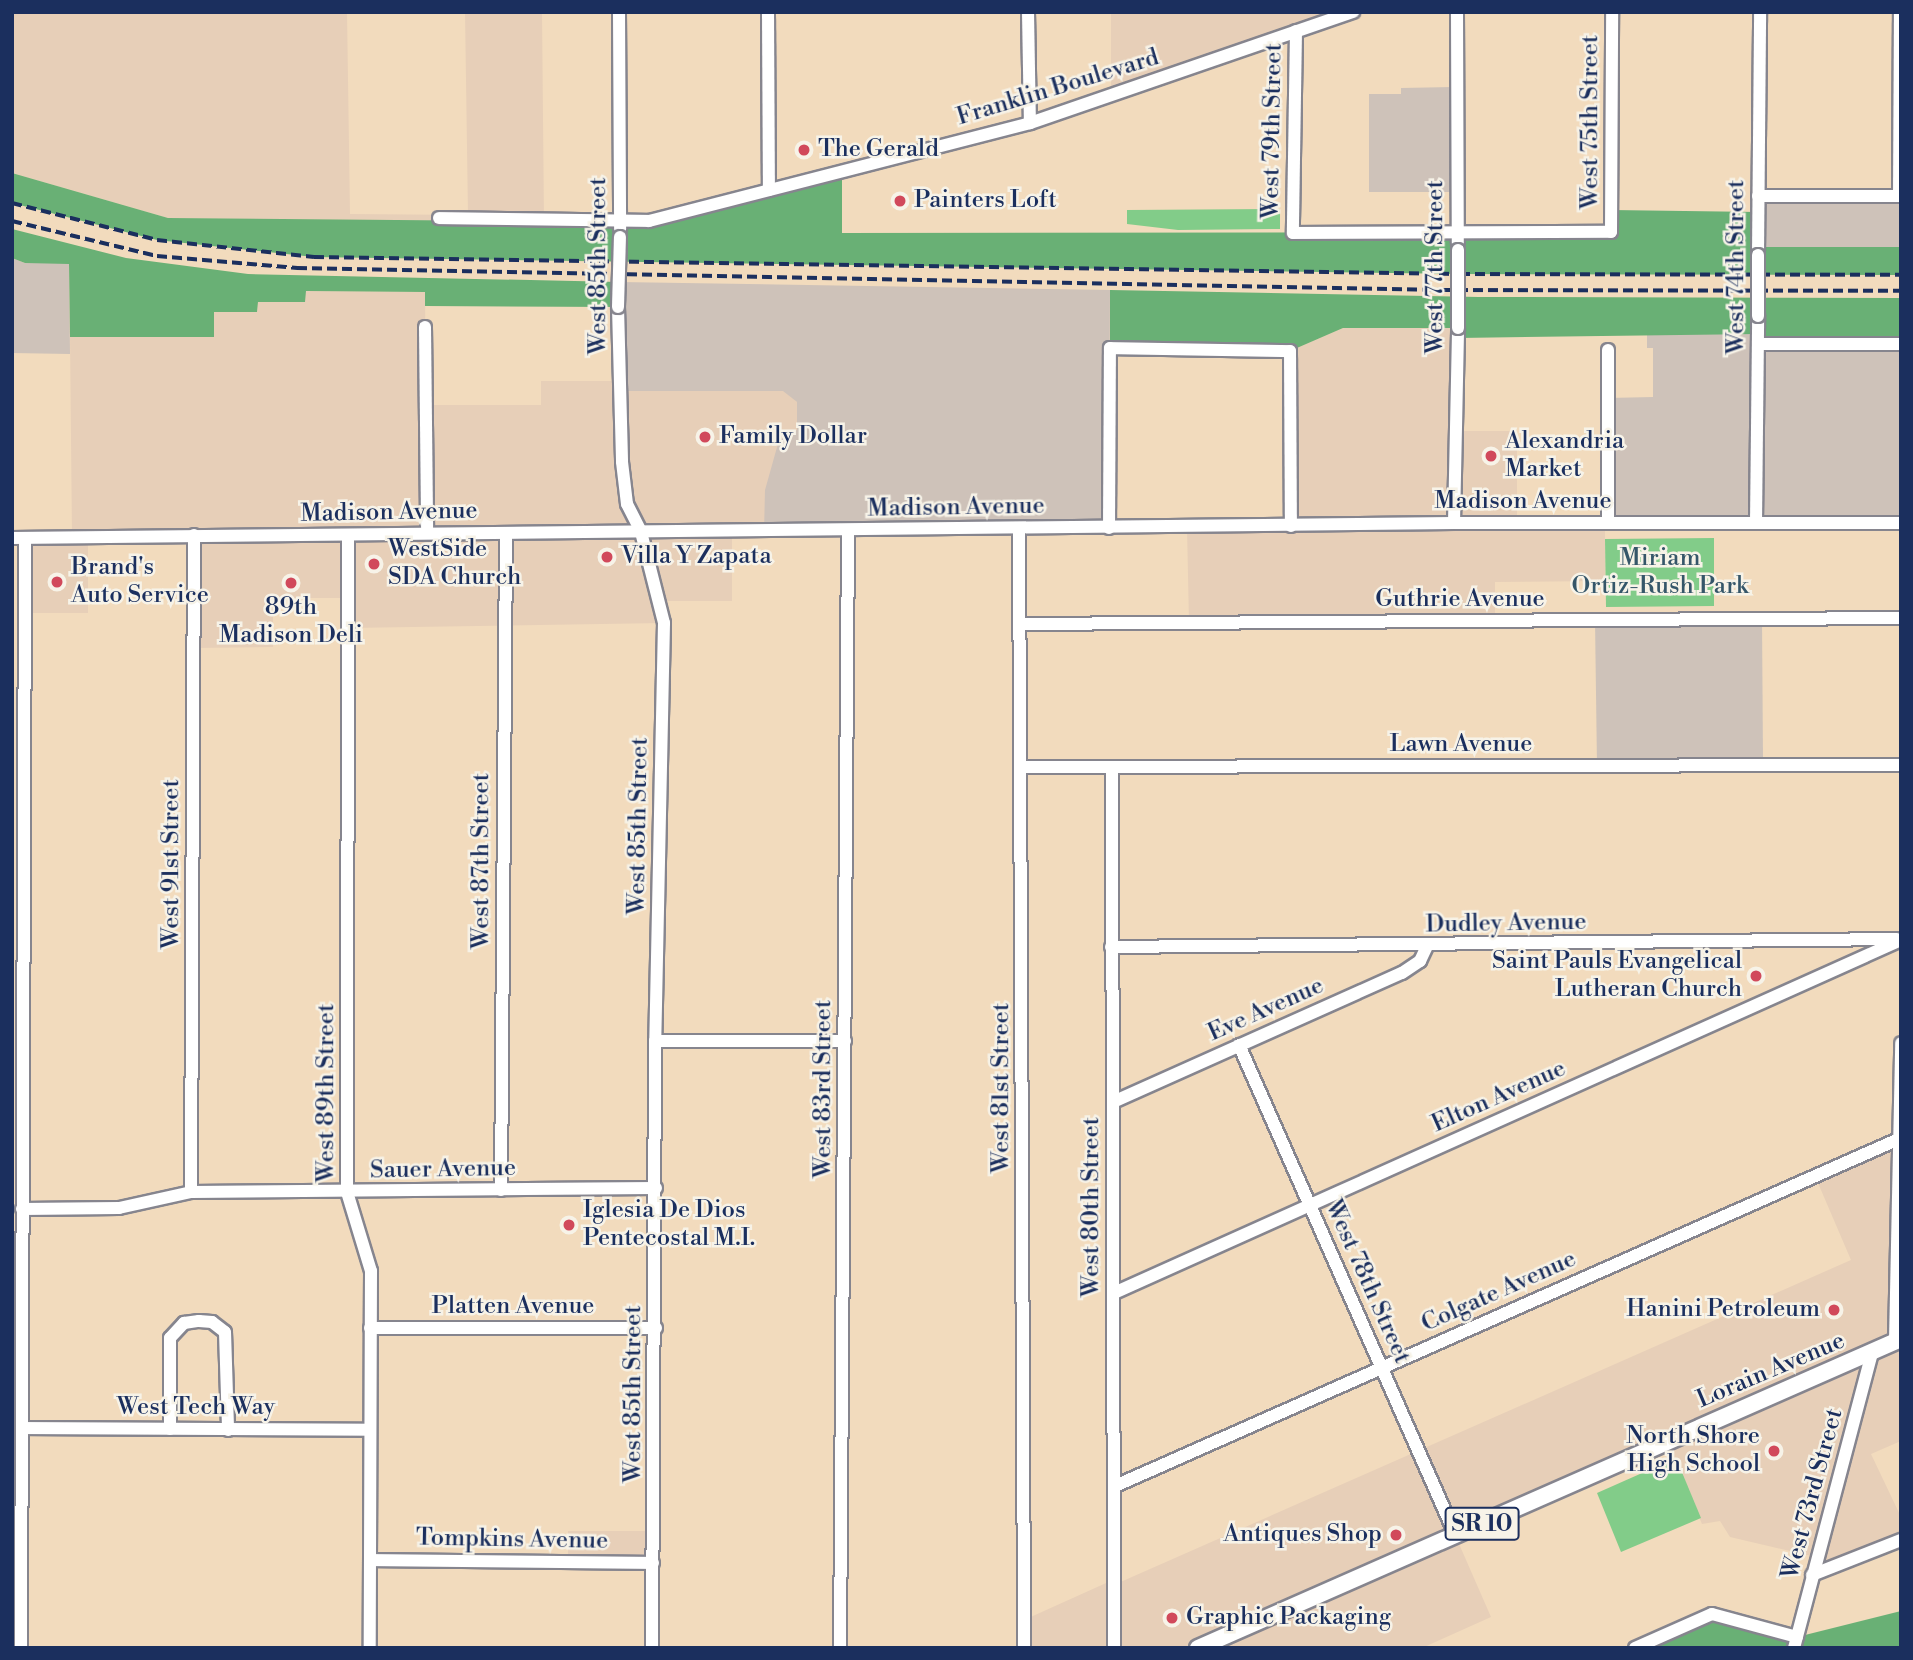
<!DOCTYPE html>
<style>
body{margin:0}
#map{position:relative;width:1913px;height:1660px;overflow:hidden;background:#f2dbbd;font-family:"Libre Bodoni",serif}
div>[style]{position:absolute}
.built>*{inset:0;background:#e7cfb8}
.industrial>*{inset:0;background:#cec2b9}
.green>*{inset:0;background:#82cc89}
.forest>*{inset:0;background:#69b075}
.roads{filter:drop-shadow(2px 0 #86858e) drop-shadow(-2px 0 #86858e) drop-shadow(0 2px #86858e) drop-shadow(0 -2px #86858e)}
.minor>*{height:12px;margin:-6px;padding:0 6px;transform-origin:6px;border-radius:6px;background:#fff}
.major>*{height:16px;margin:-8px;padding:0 8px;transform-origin:8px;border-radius:8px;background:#fff}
.rail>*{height:3.5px;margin-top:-1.75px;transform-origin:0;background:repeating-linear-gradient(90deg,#1b2f5e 0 10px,transparent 0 15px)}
.bridges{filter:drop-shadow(2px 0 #86858e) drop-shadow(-2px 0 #86858e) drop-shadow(0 2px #86858e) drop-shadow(0 -2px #86858e)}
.minor-bridge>*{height:12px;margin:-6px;padding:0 6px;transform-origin:6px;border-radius:6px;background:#fff}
.dots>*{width:19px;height:19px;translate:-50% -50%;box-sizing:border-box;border:4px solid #f7f3e8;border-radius:50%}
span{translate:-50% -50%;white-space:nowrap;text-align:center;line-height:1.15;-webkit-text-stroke:5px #f7f3e8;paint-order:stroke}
.shield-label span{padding:2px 5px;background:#f7f3e8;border:2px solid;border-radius:5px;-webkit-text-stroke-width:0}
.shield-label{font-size:23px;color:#1b2f5e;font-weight:700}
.street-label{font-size:24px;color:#1b2f5e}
.poi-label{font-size:24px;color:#1b2f5e}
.left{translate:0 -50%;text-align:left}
.right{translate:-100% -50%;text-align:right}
.park-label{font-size:24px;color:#355669}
.frame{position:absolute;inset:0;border:14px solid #1b2f5e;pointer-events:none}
</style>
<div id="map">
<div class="built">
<div style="clip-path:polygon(12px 12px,347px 12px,350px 214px,468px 215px,465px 12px,542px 12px,544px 222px,168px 218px,12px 173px)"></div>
<div style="clip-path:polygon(1111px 12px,1353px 12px,1111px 98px)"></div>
<div style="clip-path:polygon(305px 291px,425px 292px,426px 405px,541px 405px,541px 381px,620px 381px,620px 391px,784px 391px,797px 402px,797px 430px,764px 532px,732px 533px,732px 601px,659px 601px,664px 623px,348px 628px,348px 598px,273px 598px,273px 647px,194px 648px,194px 536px,88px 537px,88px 613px,25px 613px,25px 538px,72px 537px,70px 337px,213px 337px,214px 312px,257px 312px,258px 302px,305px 302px)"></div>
<div style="clip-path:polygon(1343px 328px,1458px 328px,1456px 431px,1517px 431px,1517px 524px,1605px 523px,1605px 581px,1495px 582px,1495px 621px,1189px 623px,1187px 527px,1291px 526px,1290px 351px)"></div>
<div style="clip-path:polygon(1899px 1139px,1901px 1441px,1871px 1454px,1901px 1517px,1901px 1540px,1812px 1575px,1816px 1557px,1730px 1537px,1720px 1521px,1702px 1524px,1668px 1442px,1456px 1537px,1491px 1617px,1422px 1648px,1024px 1648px,1024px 1620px,1115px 1579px,1116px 1584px,1851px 1260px,1815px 1176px)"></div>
<div style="clip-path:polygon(568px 1531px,653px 1531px,653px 1563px,568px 1562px)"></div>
</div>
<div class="industrial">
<div style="clip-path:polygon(1453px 87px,1453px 192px,1369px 192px,1369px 94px,1401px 94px,1401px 88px)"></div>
<div style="clip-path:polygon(1758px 196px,1901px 196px,1901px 247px,1758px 247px)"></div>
<div style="clip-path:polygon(12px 258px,25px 263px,69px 263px,70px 354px,12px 353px)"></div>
<div style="clip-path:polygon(619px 282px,1110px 290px,1109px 528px,764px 532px,765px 490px,779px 440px,797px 430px,797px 402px,783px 391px,620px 391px)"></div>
<div style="clip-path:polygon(1647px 334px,1758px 334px,1901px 344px,1901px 523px,1608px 523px,1608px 398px,1653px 397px,1653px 348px,1647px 348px)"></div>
<div style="clip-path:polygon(1762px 619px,1763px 761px,1597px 766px,1595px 620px)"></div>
</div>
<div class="green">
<div style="clip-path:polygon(1280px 209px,1280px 229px,1178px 230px,1127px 224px,1127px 210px)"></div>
<div style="clip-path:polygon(1714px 538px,1714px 606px,1606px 607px,1605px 539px)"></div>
<div style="clip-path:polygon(1676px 1458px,1701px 1518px,1621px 1552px,1597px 1493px)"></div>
</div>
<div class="forest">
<div style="clip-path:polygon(842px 171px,842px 233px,1611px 232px,1611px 210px,1758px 212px,1758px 247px,1901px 247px,1901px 275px,1460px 274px,314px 257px,157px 240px,12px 203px,12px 173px,168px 218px,620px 222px)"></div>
<div style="clip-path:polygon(12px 229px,126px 258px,248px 274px,619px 282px,618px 307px,425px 306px,425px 292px,306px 291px,305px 302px,258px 302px,257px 312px,214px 312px,214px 337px,70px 337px,69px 264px,25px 263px,12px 258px)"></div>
<div style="clip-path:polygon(1110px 290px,1479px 297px,1901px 298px,1901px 344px,1758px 344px,1758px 334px,1458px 338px,1457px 328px,1343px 328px,1290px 351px,1110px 348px)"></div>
<div style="clip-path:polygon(1901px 1611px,1901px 1648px,1635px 1648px,1712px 1614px,1797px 1637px)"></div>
</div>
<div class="roads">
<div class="minor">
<div style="left:619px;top:12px;width:217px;rotate:89.7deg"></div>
<div style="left:768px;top:12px;width:178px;rotate:89.7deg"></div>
<div style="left:1028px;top:12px;width:111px;rotate:89deg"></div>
<div style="left:1457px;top:12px;width:231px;rotate:89.8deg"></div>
<div style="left:1296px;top:31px;width:202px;rotate:90.9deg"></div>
<div style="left:1293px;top:233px;width:318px;rotate:-0.2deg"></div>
<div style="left:1611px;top:232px;width:220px;rotate:-89.7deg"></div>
<div style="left:1758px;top:196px;width:143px"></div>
<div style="left:1899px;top:196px;width:184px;rotate:-89.7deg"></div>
<div style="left:439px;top:218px;width:210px;rotate:0.8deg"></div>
<div style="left:649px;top:221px;width:393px;rotate:-14.4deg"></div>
<div style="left:1030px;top:123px;width:342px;rotate:-19deg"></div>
<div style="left:1758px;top:255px;width:243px;rotate:-89.5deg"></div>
<div style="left:618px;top:307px;width:155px;rotate:88.5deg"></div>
<div style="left:622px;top:462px;width:42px;rotate:83.2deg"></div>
<div style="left:627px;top:504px;width:31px;rotate:63deg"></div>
<div style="left:641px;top:532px;width:94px;rotate:75.8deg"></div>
<div style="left:664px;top:623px;width:418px;rotate:91.2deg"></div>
<div style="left:655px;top:1041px;width:607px;rotate:90.28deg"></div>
<div style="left:425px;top:327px;width:206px;rotate:89.4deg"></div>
<div style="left:1758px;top:344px;width:143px"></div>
<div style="left:1608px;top:350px;width:173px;rotate:90deg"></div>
<div style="left:1454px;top:523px;width:195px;rotate:-88.8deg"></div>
<div style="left:1756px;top:523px;width:207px;rotate:-89.4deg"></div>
<div style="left:1019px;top:528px;width:1120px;rotate:89.74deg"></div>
<div style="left:1109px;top:528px;width:180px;rotate:-89.7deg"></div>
<div style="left:1110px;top:348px;width:180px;rotate:1deg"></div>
<div style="left:1290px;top:351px;width:175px;rotate:89.7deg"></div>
<div style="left:348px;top:535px;width:657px;rotate:90.09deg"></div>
<div style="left:347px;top:1192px;width:83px;rotate:73.1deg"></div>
<div style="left:371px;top:1271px;width:377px;rotate:90.2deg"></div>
<div style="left:12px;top:538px;width:1442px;rotate:-0.6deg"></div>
<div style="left:1454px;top:523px;width:447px"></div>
<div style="left:1020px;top:624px;width:881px;rotate:-0.39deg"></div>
<div style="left:1022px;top:767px;width:879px;rotate:-0.13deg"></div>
<div style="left:1112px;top:767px;width:881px;rotate:89.87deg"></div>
<div style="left:1111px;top:947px;width:786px;rotate:-0.58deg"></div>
<div style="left:655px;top:1041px;width:190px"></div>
<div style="left:1239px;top:1045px;width:537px;rotate:66.16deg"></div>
<div style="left:1113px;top:1102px;width:316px;rotate:-24.1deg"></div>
<div style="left:1402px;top:973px;width:22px;rotate:-34deg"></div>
<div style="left:1420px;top:961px;width:17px;rotate:-65deg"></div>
<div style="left:501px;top:1190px;width:657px;rotate:-89.56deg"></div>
<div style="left:191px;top:1192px;width:657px;rotate:-89.74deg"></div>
<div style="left:22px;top:1209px;width:97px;rotate:-0.6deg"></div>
<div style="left:119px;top:1208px;width:74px;rotate:-12.5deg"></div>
<div style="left:191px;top:1192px;width:465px;rotate:-0.5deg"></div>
<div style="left:1114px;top:1293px;width:863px;rotate:-24.16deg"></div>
<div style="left:370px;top:1328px;width:286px"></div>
<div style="left:1895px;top:1341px;width:298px;rotate:-88.8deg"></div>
<div style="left:22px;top:1428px;width:348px;rotate:0.3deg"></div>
<div style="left:170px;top:1429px;width:91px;rotate:-90deg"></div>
<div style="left:170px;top:1338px;width:21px;rotate:-47deg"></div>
<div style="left:184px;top:1323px;width:15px;rotate:-8deg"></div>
<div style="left:199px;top:1321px;width:13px;rotate:4deg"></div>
<div style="left:212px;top:1322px;width:16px;rotate:38deg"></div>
<div style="left:225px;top:1332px;width:98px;rotate:88.2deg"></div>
<div style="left:1115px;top:1486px;width:860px;rotate:-23.88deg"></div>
<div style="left:370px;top:1560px;width:283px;rotate:0.6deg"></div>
<div style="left:1812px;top:1575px;width:96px;rotate:-21.5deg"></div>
<div style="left:21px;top:1648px;width:1110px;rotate:-89.79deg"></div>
<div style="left:840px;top:1648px;width:1117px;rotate:-89.59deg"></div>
<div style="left:1635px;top:1648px;width:84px;rotate:-23.8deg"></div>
<div style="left:1712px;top:1614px;width:88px;rotate:15.1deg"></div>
<div style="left:1794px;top:1648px;width:306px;rotate:-75.2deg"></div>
</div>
<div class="major">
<div style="left:1198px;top:1648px;width:768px;rotate:-23.73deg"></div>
</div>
</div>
<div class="rail">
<div style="left:12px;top:203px;width:150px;rotate:14.3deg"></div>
<div style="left:157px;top:240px;width:158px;rotate:6.2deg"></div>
<div style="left:314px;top:257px;width:1146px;rotate:0.85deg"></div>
<div style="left:1460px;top:274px;width:441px;rotate:0.1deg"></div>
<div style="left:12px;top:221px;width:149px;rotate:13.6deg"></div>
<div style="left:157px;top:256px;width:141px;rotate:4.9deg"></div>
<div style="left:297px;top:268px;width:1146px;rotate:1.1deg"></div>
<div style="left:1443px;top:290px;width:458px;rotate:0.1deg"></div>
</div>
<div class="bridges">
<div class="minor-bridge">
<div style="left:1758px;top:255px;width:61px;rotate:90deg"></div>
<div style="left:618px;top:307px;width:70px;rotate:-88.4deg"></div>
<div style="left:1458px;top:328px;width:78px;rotate:-90deg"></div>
</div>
</div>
<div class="dots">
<div style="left:804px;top:150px;background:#d1495b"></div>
<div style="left:900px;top:201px;background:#d1495b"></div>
<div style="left:705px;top:437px;background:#d1495b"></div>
<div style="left:1491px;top:456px;background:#d1495b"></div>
<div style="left:607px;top:557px;background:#d1495b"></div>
<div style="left:374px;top:564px;background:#d1495b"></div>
<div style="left:57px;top:582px;background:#d1495b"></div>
<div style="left:291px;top:583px;background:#d1495b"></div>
<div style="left:1756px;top:976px;background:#d1495b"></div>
<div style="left:569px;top:1225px;background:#d1495b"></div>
<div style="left:1834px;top:1310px;background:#d1495b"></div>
<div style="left:1774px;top:1451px;background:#d1495b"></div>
<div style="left:1396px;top:1535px;background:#d1495b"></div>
<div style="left:1172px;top:1618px;background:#d1495b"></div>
</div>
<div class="shield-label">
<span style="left:1482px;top:1524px">SR 10</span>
</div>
<div class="street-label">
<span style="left:1058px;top:88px;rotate:-17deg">Franklin Boulevard</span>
<span style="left:1591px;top:122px;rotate:-90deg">West 75th Street</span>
<span style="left:1273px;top:131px;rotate:-89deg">West 79th Street</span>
<span style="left:599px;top:266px;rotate:-90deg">West 85th Street</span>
<span style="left:1436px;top:267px;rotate:-90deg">West 77th Street</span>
<span style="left:1737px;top:267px;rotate:-90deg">West 74th Street</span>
<span style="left:1523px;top:502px">Madison Avenue</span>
<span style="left:956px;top:508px;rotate:-1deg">Madison Avenue</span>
<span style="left:389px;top:513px;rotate:-1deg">Madison Avenue</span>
<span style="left:1460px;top:600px">Guthrie Avenue</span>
<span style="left:1461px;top:745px">Lawn Avenue</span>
<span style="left:639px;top:826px;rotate:-89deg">West 85th Street</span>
<span style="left:482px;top:861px;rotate:-90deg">West 87th Street</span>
<span style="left:172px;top:864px;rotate:-90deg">West 91st Street</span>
<span style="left:1506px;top:924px;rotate:-1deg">Dudley Avenue</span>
<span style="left:1266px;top:1010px;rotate:-24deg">Eve Avenue</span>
<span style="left:1002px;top:1088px;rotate:-90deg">West 81st Street</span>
<span style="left:824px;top:1089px;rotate:-90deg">West 83rd Street</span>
<span style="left:327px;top:1093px;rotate:-90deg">West 89th Street</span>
<span style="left:1499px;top:1097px;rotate:-24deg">Elton Avenue</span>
<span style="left:443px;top:1170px;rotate:-1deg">Sauer Avenue</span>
<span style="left:1092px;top:1207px;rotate:-90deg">West 80th Street</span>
<span style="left:1367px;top:1282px;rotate:66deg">West 78th Street</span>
<span style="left:1499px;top:1292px;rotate:-24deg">Colgate Avenue</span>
<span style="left:513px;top:1307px">Platten Avenue</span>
<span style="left:1771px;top:1371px;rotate:-23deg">Lorain Avenue</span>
<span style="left:634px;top:1394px;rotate:-90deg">West 85th Street</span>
<span style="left:196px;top:1408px">West Tech Way</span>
<span style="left:1813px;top:1494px;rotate:-75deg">West 73rd Street</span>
<span style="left:512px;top:1540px;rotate:1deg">Tompkins Avenue</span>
</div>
<div class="poi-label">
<span class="left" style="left:818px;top:150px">The Gerald</span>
<span class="left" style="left:914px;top:201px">Painters Loft</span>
<span class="left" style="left:719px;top:437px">Family Dollar</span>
<span class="left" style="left:1505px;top:456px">Alexandria<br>Market</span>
<span class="left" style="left:388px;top:564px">WestSide<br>SDA Church</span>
<span class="left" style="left:621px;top:557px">Villa Y Zapata</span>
<span class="left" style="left:71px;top:582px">Brand's<br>Auto Service</span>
<span style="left:291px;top:622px">89th<br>Madison Deli</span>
<span class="right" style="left:1742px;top:976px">Saint Pauls Evangelical<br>Lutheran Church</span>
<span class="left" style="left:583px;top:1225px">Iglesia De Dios<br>Pentecostal M.I.</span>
<span class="right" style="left:1820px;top:1310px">Hanini Petroleum</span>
<span class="right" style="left:1760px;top:1451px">North Shore<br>High School</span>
<span class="right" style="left:1382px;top:1535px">Antiques Shop</span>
<span class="left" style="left:1186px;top:1618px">Graphic Packaging</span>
</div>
<div class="park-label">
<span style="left:1660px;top:573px">Miriam<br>Ortiz-Rush Park</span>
</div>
<div class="frame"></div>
</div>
